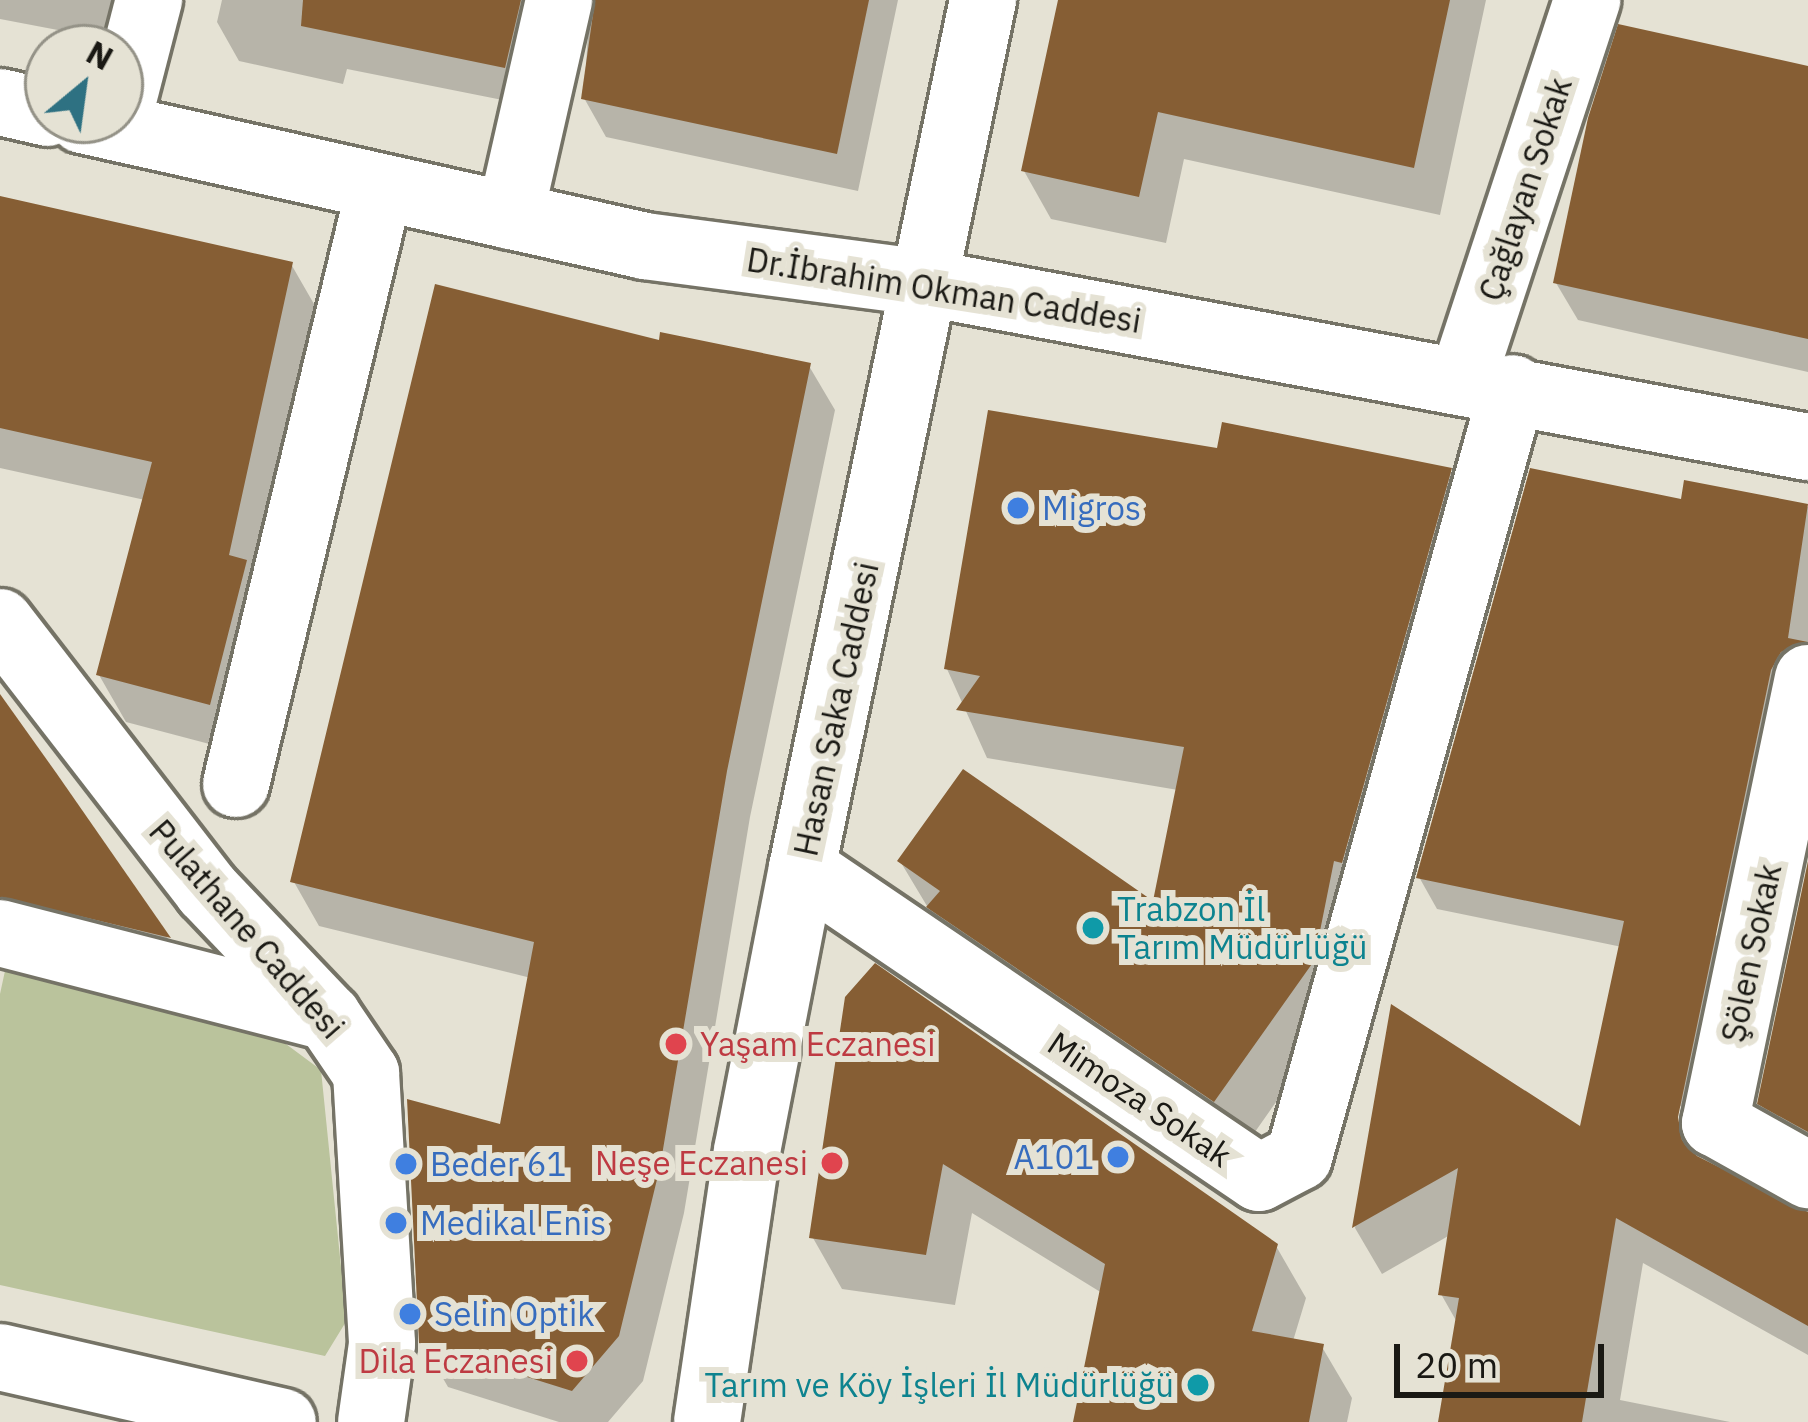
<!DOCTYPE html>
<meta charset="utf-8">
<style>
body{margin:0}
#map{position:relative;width:1808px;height:1422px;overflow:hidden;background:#e5e2d4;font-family:"IBM Plex Sans",sans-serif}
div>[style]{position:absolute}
.green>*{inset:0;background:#bac39c}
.shadow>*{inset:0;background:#0003}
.building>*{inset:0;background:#865e34}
.roads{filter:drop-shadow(3px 0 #757366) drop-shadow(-3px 0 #757366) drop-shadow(0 3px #757366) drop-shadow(0 -3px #757366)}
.street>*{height:66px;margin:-33px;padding:0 33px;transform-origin:33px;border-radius:33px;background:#fff}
.secondary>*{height:66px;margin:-33px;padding:0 33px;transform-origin:33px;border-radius:33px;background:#fff}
.dots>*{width:33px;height:33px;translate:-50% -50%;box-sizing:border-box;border:6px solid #e5e2d4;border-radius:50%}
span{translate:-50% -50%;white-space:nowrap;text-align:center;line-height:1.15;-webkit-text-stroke:12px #e5e2d4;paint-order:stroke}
.street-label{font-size:33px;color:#1a1914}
.shop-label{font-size:33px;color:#366cbe}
.left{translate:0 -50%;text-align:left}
.right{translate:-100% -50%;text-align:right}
.culture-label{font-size:33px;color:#0d838f}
.health-label{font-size:33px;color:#be3a42}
.north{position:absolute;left:24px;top:24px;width:120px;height:120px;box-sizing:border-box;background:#e5e2d4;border:3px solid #949287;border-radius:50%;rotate:29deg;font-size:33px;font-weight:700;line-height:48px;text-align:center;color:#1a1914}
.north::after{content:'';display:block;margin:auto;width:42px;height:54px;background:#2e7182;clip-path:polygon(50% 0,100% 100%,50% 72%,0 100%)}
.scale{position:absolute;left:1394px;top:1344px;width:210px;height:54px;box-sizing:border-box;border:6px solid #1a1914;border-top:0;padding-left:15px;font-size:36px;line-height:42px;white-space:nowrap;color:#1a1914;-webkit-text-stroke:9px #e5e2d4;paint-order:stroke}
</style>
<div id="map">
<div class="green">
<div style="clip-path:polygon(8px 957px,259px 1024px,321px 1070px,341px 1267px,358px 1302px,325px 1356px,0 1285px,0 994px)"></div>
</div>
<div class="shadow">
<div style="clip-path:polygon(0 0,114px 0,105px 39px,0 19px)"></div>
<div style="clip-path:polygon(222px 0,898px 0,858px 191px,606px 137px,584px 98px,590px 1px,527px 105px,347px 69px,343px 84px,239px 61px,217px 22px)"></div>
<div style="clip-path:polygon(1061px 0,1486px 0,1440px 215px,1184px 159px,1166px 243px,1051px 219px,1024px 171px)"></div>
<div style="clip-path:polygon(1808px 69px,1808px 372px,1578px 320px,1556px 283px)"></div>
<div style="clip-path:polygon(0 199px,291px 264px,318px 311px,236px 751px,126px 722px,99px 675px,145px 500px,0 468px)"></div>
<div style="clip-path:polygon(661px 343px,809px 366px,835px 410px,750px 817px,684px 1213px,643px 1381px,608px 1422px,559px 1422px,448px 1387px,422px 1342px,502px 1128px,531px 978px,319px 926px,294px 882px)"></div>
<div style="clip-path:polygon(1219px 452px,1450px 471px,1478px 520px,1340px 1011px,1243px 1149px,957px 956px,900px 861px,1155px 906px,1178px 790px,987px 758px,947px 669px)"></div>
<div style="clip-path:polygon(1687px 484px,1808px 507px,1808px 681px,1744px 916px,1636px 895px,1715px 933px,1732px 963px,1701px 1113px,1619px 1085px,1622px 947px,1437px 909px,1419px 877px,1683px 502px)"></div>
<div style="clip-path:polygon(0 700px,169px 940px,191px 978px,0 941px)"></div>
<div style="clip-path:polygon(1808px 974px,1808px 1149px,1781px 1139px,1761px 1103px)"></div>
<div style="clip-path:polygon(848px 998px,1276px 1246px,1306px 1298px,1293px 1341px,1322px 1347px,1352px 1398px,1347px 1422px,1076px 1422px,1102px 1293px,972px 1213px,955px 1305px,842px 1289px,813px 1238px)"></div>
<div style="clip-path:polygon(1393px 1009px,1582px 1131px,1808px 1222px,1808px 1355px,1643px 1263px,1620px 1400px,1730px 1422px,1442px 1422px,1458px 1324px,1441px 1294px,1450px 1235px,1382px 1274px,1355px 1228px)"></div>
</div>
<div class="building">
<div style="clip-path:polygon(303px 0,521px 0,505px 68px,301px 26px)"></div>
<div style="clip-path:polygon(595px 0,869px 0,837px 154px,581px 99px)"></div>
<div style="clip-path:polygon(1058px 0,1450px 0,1414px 168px,1158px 112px,1139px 197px,1021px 171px)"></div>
<div style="clip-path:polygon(1618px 24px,1808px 66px,1808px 339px,1553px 283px,1588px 118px)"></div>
<div style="clip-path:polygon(0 196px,293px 262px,229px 555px,247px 560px,210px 705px,96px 675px,152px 462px,0 428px)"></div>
<div style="clip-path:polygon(435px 284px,659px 340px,660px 332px,811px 363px,727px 771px,660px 1167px,619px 1336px,572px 1391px,419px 1343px,407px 1099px,500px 1124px,534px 942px,290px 882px)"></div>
<div style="clip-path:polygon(988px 410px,1217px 448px,1222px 422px,1452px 468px,1342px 863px,1334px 861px,1314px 961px,1214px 1102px,926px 907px,940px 891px,897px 861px,963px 769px,1153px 901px,1184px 747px,956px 710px,980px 676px,944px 669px)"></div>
<div style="clip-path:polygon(1530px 468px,1681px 499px,1684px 480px,1808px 504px,1788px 638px,1808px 642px,1781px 652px,1771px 670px,1678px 1117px,1682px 1140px,1697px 1156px,1808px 1212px,1808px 1326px,1616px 1218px,1582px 1422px,1438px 1422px,1459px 1298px,1438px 1295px,1458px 1168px,1352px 1228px,1391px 1004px,1580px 1126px,1624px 921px,1416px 878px)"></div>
<div style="clip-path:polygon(0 694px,57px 774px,171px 938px,0 897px)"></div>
<div style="clip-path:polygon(1808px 861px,1808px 1132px,1757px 1104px)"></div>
<div style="clip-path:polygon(875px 963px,1278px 1244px,1252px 1331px,1324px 1344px,1309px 1422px,1073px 1422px,1105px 1264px,943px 1164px,926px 1255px,809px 1238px,845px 997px)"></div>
</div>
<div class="roads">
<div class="street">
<div style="left:120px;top:112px;width:116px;rotate:-75.5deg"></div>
<div style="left:510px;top:216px;width:221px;rotate:-77.2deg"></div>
<div style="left:1463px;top:378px;width:398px;rotate:-71.8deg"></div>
<div style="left:1808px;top:678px;width:455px;rotate:101.8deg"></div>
<div style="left:1715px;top:1123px;width:107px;rotate:29.2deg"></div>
<div style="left:236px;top:784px;width:614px;rotate:-76.44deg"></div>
<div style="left:802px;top:868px;width:552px;rotate:34.15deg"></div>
<div style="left:1259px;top:1178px;width:45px;rotate:-27.7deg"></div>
<div style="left:1299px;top:1157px;width:798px;rotate:-74.45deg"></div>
<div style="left:0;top:933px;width:339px;rotate:14.4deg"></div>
</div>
<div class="secondary">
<div style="left:0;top:102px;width:49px;rotate:12.9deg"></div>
<div style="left:82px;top:120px;width:577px;rotate:12.61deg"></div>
<div style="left:645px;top:246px;width:284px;rotate:7.5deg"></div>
<div style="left:927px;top:283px;width:896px;rotate:10.55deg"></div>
<div style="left:0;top:622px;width:339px;rotate:52.3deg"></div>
<div style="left:207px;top:890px;width:175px;rotate:46.4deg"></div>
<div style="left:328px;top:1017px;width:68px;rotate:55.8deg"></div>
<div style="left:366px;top:1073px;width:271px;rotate:86.6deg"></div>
<div style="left:382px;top:1344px;width:79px;rotate:98deg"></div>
<div style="left:0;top:1357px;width:290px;rotate:12.9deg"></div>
<div style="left:707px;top:1422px;width:274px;rotate:-81.6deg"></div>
<div style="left:747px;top:1151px;width:288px;rotate:-79deg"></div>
<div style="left:802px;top:868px;width:887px;rotate:-78.22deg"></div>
</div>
</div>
<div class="dots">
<div style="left:1018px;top:508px;background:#3f7fe0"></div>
<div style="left:1093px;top:928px;background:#0f9aa8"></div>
<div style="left:676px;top:1044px;background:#e0444e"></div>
<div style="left:1118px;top:1157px;background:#3f7fe0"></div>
<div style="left:832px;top:1163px;background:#e0444e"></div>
<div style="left:406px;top:1164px;background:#3f7fe0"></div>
<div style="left:396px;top:1223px;background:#3f7fe0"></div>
<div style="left:410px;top:1314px;background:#3f7fe0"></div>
<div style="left:577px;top:1361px;background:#e0444e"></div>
<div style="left:1198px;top:1385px;background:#0f9aa8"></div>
</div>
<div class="street-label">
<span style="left:1525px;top:189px;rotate:-72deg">Çağlayan Sokak</span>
<span style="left:944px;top:290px;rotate:9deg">Dr.İbrahim Okman Caddesi</span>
<span style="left:836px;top:709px;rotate:-78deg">Hasan Saka Caddesi</span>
<span style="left:247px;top:929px;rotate:49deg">Pulathane Caddesi</span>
<span style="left:1751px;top:953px;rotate:-78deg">Şölen Sokak</span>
<span style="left:1140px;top:1099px;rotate:34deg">Mimoza Sokak</span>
</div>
<div class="shop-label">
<span class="left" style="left:1042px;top:508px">Migros</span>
<span class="right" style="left:1094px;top:1157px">A101</span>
<span class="left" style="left:430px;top:1164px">Beder 61</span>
<span class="left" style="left:420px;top:1223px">Medikal Enis</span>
<span class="left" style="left:434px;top:1314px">Selin Optik</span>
</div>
<div class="culture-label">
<span class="left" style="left:1117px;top:928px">Trabzon İl<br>Tarım Müdürlüğü</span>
<span class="right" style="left:1174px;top:1385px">Tarım ve Köy İşleri İl Müdürlüğü</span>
</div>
<div class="health-label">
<span class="left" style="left:700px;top:1044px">Yaşam Eczanesi</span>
<span class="right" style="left:808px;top:1163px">Neşe Eczanesi</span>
<span class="right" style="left:553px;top:1361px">Dila Eczanesi</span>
</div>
<div class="north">N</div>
<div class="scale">20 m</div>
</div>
